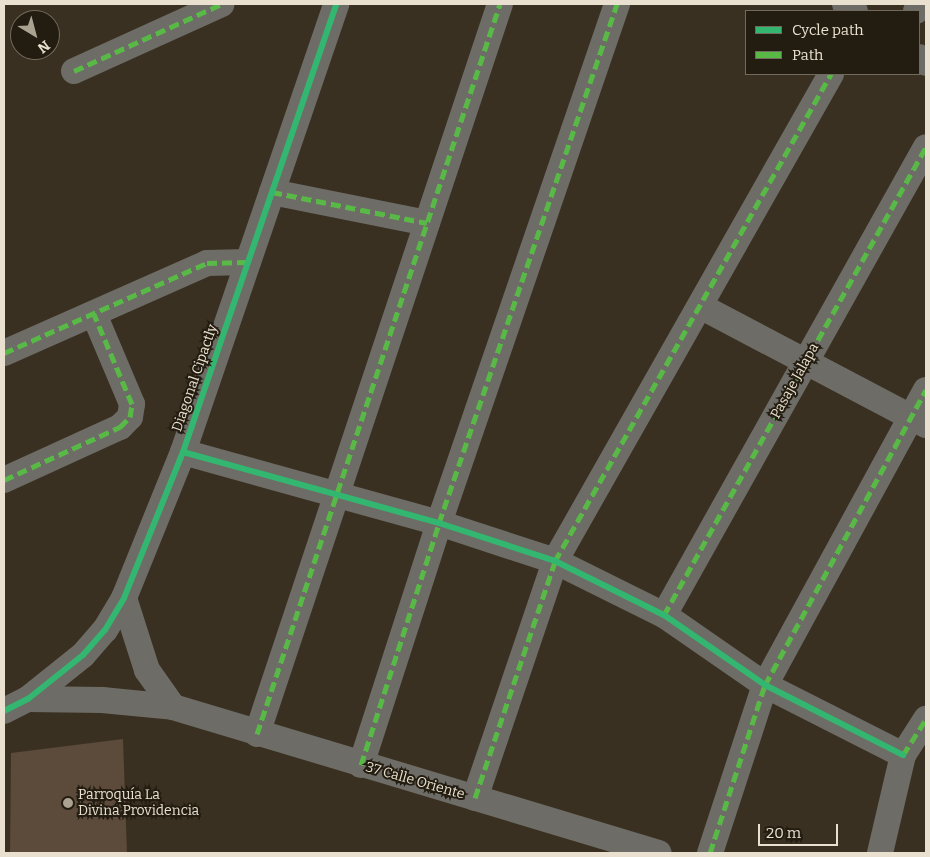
<!DOCTYPE html>
<meta charset="utf-8">
<style>
body{margin:0}
#map{position:relative;width:930px;height:857px;overflow:hidden;background:#393021;font-family:Bitter,serif}
div>[style]{position:absolute}
.building>*{inset:0;background:#5c4a3b}
.minor>*{height:26px;margin:-13px;padding:0 13px;transform-origin:13px;border-radius:13px;background:#6e6c66}
.quiet>*{height:5px;margin-top:-2.5px;transform-origin:0;background:repeating-linear-gradient(90deg,#58b947 0 10px,transparent 0 15px)}
.cycleway>*{height:6px;margin:-3px;padding:0 3px;transform-origin:3px;border-radius:3px;background:#33b770}
.dots>*{width:14px;height:14px;translate:-50% -50%;box-sizing:border-box;border:2px solid #231c10;border-radius:50%}
span{translate:-50% -50%;white-space:nowrap;text-align:center;line-height:1.15;-webkit-text-stroke:4px #231c10;paint-order:stroke}
.street-label{font-size:14px;color:#e9e0cf}
.poi-label{font-size:14px;color:#e9e0cf}
.left{translate:0 -50%;text-align:left}
.frame{position:absolute;inset:0;border:5px solid #e9e0cf;pointer-events:none}
.legend{position:absolute;left:745px;top:10px;width:175px;height:65px;box-sizing:border-box;background:#231c10;border:1px solid #726a5c;margin:0;padding:6px 9px;list-style:none;font-size:15px;color:#e9e0cf}
.legend li{display:flex;align-items:center;gap:10px;height:25px}
.legend b{width:25px;border:1px solid #726a5c}
.north{position:absolute;left:10px;top:10px;width:50px;height:50px;box-sizing:border-box;background:#231c10;border:1px solid #726a5c;border-radius:50%;rotate:143deg;font-size:14px;font-weight:700;line-height:20px;text-align:center;color:#e9e0cf}
.north::after{content:'';display:block;margin:auto;width:18px;height:22px;background:#aba292;clip-path:polygon(50% 0,100% 100%,50% 72%,0 100%)}
.scale{position:absolute;left:758px;top:824px;width:80px;height:22px;box-sizing:border-box;border:2px solid #e9e0cf;border-top:0;padding-left:6px;font-size:15px;line-height:18px;white-space:nowrap;color:#e9e0cf;-webkit-text-stroke:4px #231c10;paint-order:stroke}
</style>
<div id="map">
<div class="building">
<div style="clip-path:polygon(123px 739px,127px 853px,10px 853px,11px 753px)"></div>
</div>
<div class="minor">
<div style="left:845px;top:4px;width:12px;rotate:35deg"></div>
<div style="left:916px;top:11px;width:10px;rotate:-45deg"></div>
<div style="left:919px;top:57px;width:9px;rotate:41deg"></div>
<div style="left:74px;top:71px;width:162px;rotate:-24.4deg"></div>
<div style="left:272px;top:192px;width:158px;rotate:11.3deg"></div>
<div style="left:702px;top:307px;width:253px;rotate:27.8deg"></div>
<div style="left:4px;top:353px;width:222px;rotate:-23.9deg"></div>
<div style="left:207px;top:263px;width:41px;rotate:-1.4deg"></div>
<div style="left:183px;top:452px;width:266px;rotate:15.5deg"></div>
<div style="left:439px;top:523px;width:122px;rotate:18.1deg"></div>
<div style="left:555px;top:561px;width:122px;rotate:26.4deg"></div>
<div style="left:664px;top:615px;width:123px;rotate:34.7deg"></div>
<div style="left:765px;top:685px;width:155px;rotate:26.9deg"></div>
<div style="left:4px;top:480px;width:128px;rotate:-24.6deg"></div>
<div style="left:120px;top:427px;width:14px;rotate:-45deg"></div>
<div style="left:130px;top:417px;width:13px;rotate:-81deg"></div>
<div style="left:132px;top:404px;width:98px;rotate:-112.9deg"></div>
<div style="left:124px;top:598px;width:76px;rotate:72.3deg"></div>
<div style="left:147px;top:670px;width:45px;rotate:54.9deg"></div>
<div style="left:664px;top:615px;width:536px;rotate:-60.76deg"></div>
<div style="left:28px;top:699px;width:74px;rotate:0.8deg"></div>
<div style="left:102px;top:700px;width:71px;rotate:5.6deg"></div>
<div style="left:173px;top:707px;width:507px;rotate:16.72deg"></div>
<div style="left:4px;top:711px;width:27px;rotate:-27deg"></div>
<div style="left:28px;top:699px;width:70px;rotate:-38.7deg"></div>
<div style="left:83px;top:655px;width:33px;rotate:-49deg"></div>
<div style="left:105px;top:630px;width:37px;rotate:-59deg"></div>
<div style="left:124px;top:598px;width:157px;rotate:-68deg"></div>
<div style="left:183px;top:452px;width:473px;rotate:-71.1deg"></div>
<div style="left:257px;top:734px;width:769px;rotate:-71.59deg"></div>
<div style="left:361px;top:765px;width:254px;rotate:-72.1deg"></div>
<div style="left:439px;top:523px;width:549px;rotate:-71.07deg"></div>
<div style="left:475px;top:798px;width:250px;rotate:-71.3deg"></div>
<div style="left:555px;top:561px;width:560px;rotate:-60.46deg"></div>
<div style="left:710px;top:853px;width:177px;rotate:-71.9deg"></div>
<div style="left:765px;top:685px;width:336px;rotate:-61.4deg"></div>
<div style="left:880px;top:853px;width:101px;rotate:-76.8deg"></div>
<div style="left:903px;top:755px;width:43px;rotate:-57.4deg"></div>
</div>
<div class="quiet">
<div style="left:74px;top:71px;width:162px;rotate:-24.4deg"></div>
<div style="left:272px;top:192px;width:158px;rotate:11.3deg"></div>
<div style="left:4px;top:353px;width:222px;rotate:-23.9deg"></div>
<div style="left:207px;top:263px;width:41px;rotate:-1.4deg"></div>
<div style="left:4px;top:480px;width:128px;rotate:-24.6deg"></div>
<div style="left:120px;top:427px;width:14px;rotate:-45deg"></div>
<div style="left:130px;top:417px;width:13px;rotate:-81deg"></div>
<div style="left:132px;top:404px;width:98px;rotate:-112.9deg"></div>
<div style="left:664px;top:615px;width:536px;rotate:-60.76deg"></div>
<div style="left:257px;top:734px;width:769px;rotate:-71.59deg"></div>
<div style="left:903px;top:755px;width:43px;rotate:-57.4deg"></div>
<div style="left:361px;top:765px;width:254px;rotate:-72.1deg"></div>
<div style="left:439px;top:523px;width:549px;rotate:-71.07deg"></div>
<div style="left:475px;top:798px;width:250px;rotate:-71.3deg"></div>
<div style="left:555px;top:561px;width:560px;rotate:-60.46deg"></div>
<div style="left:710px;top:853px;width:177px;rotate:-71.9deg"></div>
<div style="left:765px;top:685px;width:336px;rotate:-61.4deg"></div>
</div>
<div class="cycleway">
<div style="left:183px;top:452px;width:266px;rotate:15.5deg"></div>
<div style="left:439px;top:523px;width:122px;rotate:18.1deg"></div>
<div style="left:555px;top:561px;width:122px;rotate:26.4deg"></div>
<div style="left:664px;top:615px;width:123px;rotate:34.7deg"></div>
<div style="left:765px;top:685px;width:155px;rotate:26.9deg"></div>
<div style="left:4px;top:711px;width:27px;rotate:-27deg"></div>
<div style="left:28px;top:699px;width:70px;rotate:-38.7deg"></div>
<div style="left:83px;top:655px;width:33px;rotate:-49deg"></div>
<div style="left:105px;top:630px;width:37px;rotate:-59deg"></div>
<div style="left:124px;top:598px;width:157px;rotate:-68deg"></div>
<div style="left:183px;top:452px;width:473px;rotate:-71.1deg"></div>
</div>
<div class="dots">
<div style="left:68px;top:803px;background:#aba292"></div>
</div>
<div class="street-label">
<span style="left:195px;top:378px;rotate:-71deg">Diagonal Cipactly</span>
<span style="left:795px;top:381px;rotate:-61deg">Pasaje Jalapa</span>
<span style="left:415px;top:781px;rotate:16deg">37 Calle Oriente</span>
</div>
<div class="poi-label">
<span class="left" style="left:78px;top:803px">Parroquía La<br>Divina Providencia</span>
</div>
<div class="frame"></div>
<ul class="legend">
<li><b style="height:6px;background:#33b770"></b>Cycle path</li>
<li><b style="height:6px;background:#58b947"></b>Path</li>
</ul>
<div class="north">N</div>
<div class="scale">20 m</div>
</div>
